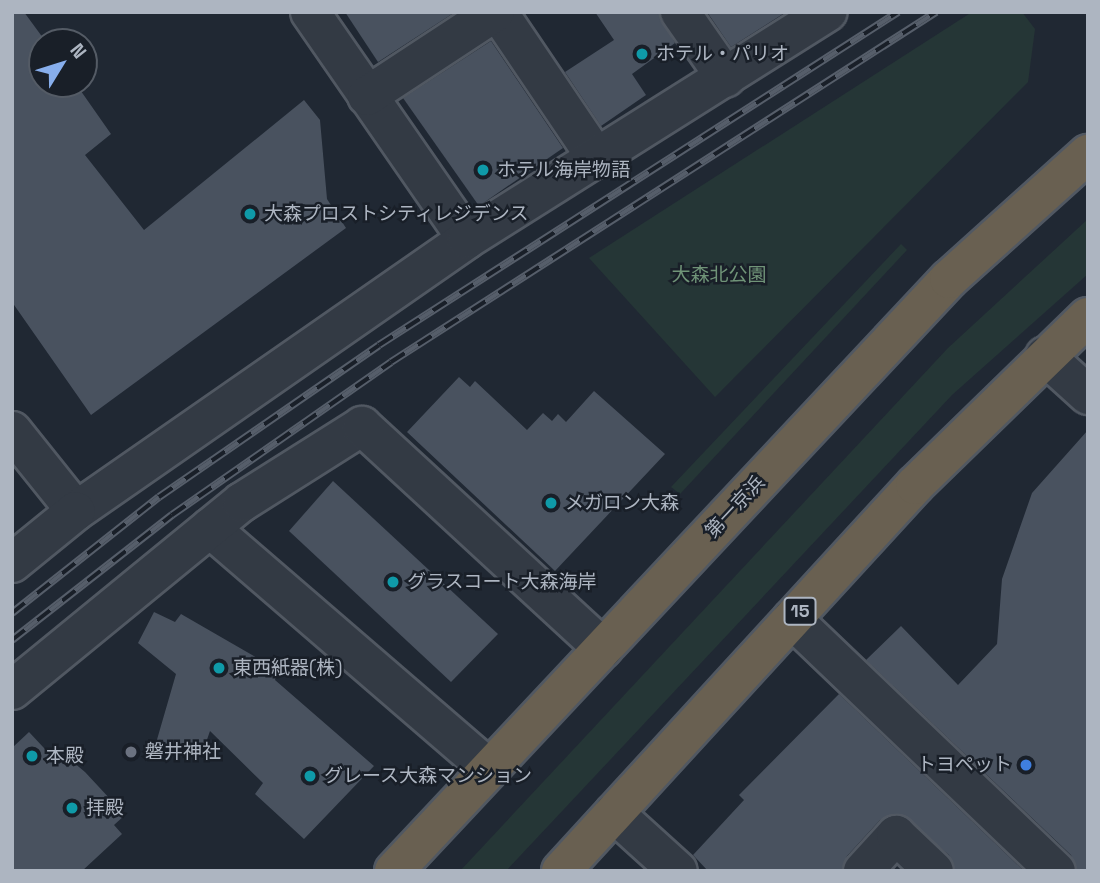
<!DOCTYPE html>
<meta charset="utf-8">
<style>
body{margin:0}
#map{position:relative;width:1100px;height:883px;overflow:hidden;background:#202833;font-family:"Space Grotesk","Noto Sans JP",sans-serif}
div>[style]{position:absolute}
.green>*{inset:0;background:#253636}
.building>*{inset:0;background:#49525f}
.roads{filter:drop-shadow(2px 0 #515862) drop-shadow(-2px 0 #515862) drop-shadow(0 2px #515862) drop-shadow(0 -2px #515862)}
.street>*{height:38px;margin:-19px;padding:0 19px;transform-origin:19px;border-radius:19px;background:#333a44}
.highway>*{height:38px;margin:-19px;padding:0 19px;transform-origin:19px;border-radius:19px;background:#696051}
.rail>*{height:8px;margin-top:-4px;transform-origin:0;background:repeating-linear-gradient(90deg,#191f28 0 16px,#565e6a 0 32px);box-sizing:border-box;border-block:2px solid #565e6a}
.dots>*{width:19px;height:19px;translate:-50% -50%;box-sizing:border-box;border:4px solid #191f28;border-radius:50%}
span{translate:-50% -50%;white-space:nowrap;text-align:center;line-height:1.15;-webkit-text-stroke:5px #191f28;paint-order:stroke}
.shield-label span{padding:2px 5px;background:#191f28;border:2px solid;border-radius:5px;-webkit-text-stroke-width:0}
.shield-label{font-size:18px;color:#adb5c1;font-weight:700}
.poi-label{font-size:19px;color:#adb5c1}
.left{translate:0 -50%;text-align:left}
.right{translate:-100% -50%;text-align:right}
.park-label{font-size:19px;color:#709478}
.street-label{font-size:19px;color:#adb5c1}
.frame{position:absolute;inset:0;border:14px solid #adb5c1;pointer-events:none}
.north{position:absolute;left:28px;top:28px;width:70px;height:70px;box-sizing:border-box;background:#191f28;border:2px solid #545b65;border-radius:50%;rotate:52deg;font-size:19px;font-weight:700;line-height:28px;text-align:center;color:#adb5c1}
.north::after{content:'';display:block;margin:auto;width:24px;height:32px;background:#87aeec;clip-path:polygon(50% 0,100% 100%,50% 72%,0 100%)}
</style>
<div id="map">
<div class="green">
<div style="clip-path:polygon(972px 12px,1022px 12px,1035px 29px,1028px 82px,715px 397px,589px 258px)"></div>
<div style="clip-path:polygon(1088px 219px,1088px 274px,952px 395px,506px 871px,460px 871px,948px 348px)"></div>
<div style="clip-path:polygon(901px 244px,907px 250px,680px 494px,671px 487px)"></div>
</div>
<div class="building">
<div style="clip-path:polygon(12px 12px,24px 12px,46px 42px,42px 84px,76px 84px,111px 134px,85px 155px,144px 230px,304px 100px,320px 120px,327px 199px,346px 228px,91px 415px,12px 302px)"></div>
<div style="clip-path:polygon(345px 12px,455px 12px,378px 62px)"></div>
<div style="clip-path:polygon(595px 12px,658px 12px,675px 43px,632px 74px,646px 95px,601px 126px,565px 72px,614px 40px)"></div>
<div style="clip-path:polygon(707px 12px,786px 12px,731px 47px)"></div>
<div style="clip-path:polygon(491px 41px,563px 148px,479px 206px,403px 98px)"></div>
<div style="clip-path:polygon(459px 377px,470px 387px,475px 381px,527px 430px,543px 413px,552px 421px,558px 414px,566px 422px,594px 391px,665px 454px,555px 571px,407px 432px)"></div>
<div style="clip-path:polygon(1088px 430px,1088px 871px,1077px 871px,1071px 855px,866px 660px,901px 626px,958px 685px,997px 644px,1002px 579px,1032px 493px)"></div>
<div style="clip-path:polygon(333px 481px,498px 634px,451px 682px,289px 531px)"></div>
<div style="clip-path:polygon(154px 612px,175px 622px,181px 614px,278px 670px,275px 680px,374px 766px,304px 839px,255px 794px,263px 783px,210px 731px,201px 757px,156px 743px,176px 674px,138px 643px)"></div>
<div style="clip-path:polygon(839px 694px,1024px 871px,955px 871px,949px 855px,900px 814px,880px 820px,847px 856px,842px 871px,708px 871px,693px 855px,744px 800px,739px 795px)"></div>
<div style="clip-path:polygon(29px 732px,59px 764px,67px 757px,85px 772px,125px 815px,114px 825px,122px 834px,82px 871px,12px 871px,12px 748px)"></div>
</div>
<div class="roads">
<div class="street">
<div style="left:310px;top:12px;width:276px;rotate:55.3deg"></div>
<div style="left:498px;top:12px;width:177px;rotate:56deg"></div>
<div style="left:680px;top:12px;width:80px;rotate:55.1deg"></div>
<div style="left:367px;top:96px;width:153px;rotate:-33.3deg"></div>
<div style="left:1045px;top:356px;width:58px;rotate:42.2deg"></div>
<div style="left:12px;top:431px;width:102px;rotate:51.3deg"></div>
<div style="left:76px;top:511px;width:476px;rotate:-34.8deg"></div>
<div style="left:467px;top:239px;width:426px;rotate:-32.2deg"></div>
<div style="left:210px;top:528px;width:367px;rotate:40.8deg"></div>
<div style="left:12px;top:563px;width:82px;rotate:-39.1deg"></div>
<div style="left:792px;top:619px;width:365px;rotate:43.7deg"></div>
<div style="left:12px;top:690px;width:297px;rotate:-39.3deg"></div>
<div style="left:242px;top:502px;width:142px;rotate:-32.3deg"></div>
<div style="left:362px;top:426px;width:328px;rotate:42.7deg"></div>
<div style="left:614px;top:813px;width:86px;rotate:42.2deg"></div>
<div style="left:863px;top:871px;width:49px;rotate:-47.5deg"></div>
<div style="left:896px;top:835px;width:52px;rotate:43.5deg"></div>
</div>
<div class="highway">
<div style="left:394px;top:871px;width:811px;rotate:-46.85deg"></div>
<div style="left:949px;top:279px;width:187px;rotate:-42deg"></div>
<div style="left:561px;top:871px;width:524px;rotate:-47.48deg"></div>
<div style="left:915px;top:485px;width:241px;rotate:-44.2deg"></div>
</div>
</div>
<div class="rail">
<div style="left:12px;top:613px;width:187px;rotate:-38.3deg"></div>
<div style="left:159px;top:497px;width:267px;rotate:-34.6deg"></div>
<div style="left:379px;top:345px;width:617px;rotate:-32.68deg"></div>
<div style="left:12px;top:640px;width:203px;rotate:-38deg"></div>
<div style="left:172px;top:515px;width:267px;rotate:-34.9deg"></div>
<div style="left:391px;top:362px;width:648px;rotate:-32.71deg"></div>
</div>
<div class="dots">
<div style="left:642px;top:54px;background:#0f9aa8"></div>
<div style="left:483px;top:170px;background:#0f9aa8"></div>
<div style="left:250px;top:214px;background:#0f9aa8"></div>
<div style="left:551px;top:503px;background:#0f9aa8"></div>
<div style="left:393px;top:582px;background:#0f9aa8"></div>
<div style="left:219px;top:668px;background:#0f9aa8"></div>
<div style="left:131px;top:752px;background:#6b7280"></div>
<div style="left:32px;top:756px;background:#0f9aa8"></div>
<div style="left:1026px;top:765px;background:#3f7fe0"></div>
<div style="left:310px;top:776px;background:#0f9aa8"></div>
<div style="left:72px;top:808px;background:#0f9aa8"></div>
</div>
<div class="shield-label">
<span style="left:800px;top:611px">15</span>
</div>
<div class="poi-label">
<span class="left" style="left:656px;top:54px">ホテル・パリオ</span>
<span class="left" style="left:497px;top:170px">ホテル海岸物語</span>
<span class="left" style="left:264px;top:214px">大森プロストシティレジデンス</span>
<span class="left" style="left:565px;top:503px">メガロン大森</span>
<span class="left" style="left:407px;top:582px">グラスコート大森海岸</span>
<span class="left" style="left:233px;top:668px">東西紙器(株)</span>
<span class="left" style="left:145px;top:752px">磐井神社</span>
<span class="left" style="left:46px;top:756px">本殿</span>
<span class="right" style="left:1012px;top:765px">トヨペット</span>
<span class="left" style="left:324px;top:776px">グレース大森マンション</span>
<span class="left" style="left:86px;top:808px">拝殿</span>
</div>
<div class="park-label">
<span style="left:719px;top:275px">大森北公園</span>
</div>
<div class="street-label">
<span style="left:735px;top:507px;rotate:-47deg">第一京浜</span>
</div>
<div class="frame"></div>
<div class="north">N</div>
</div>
